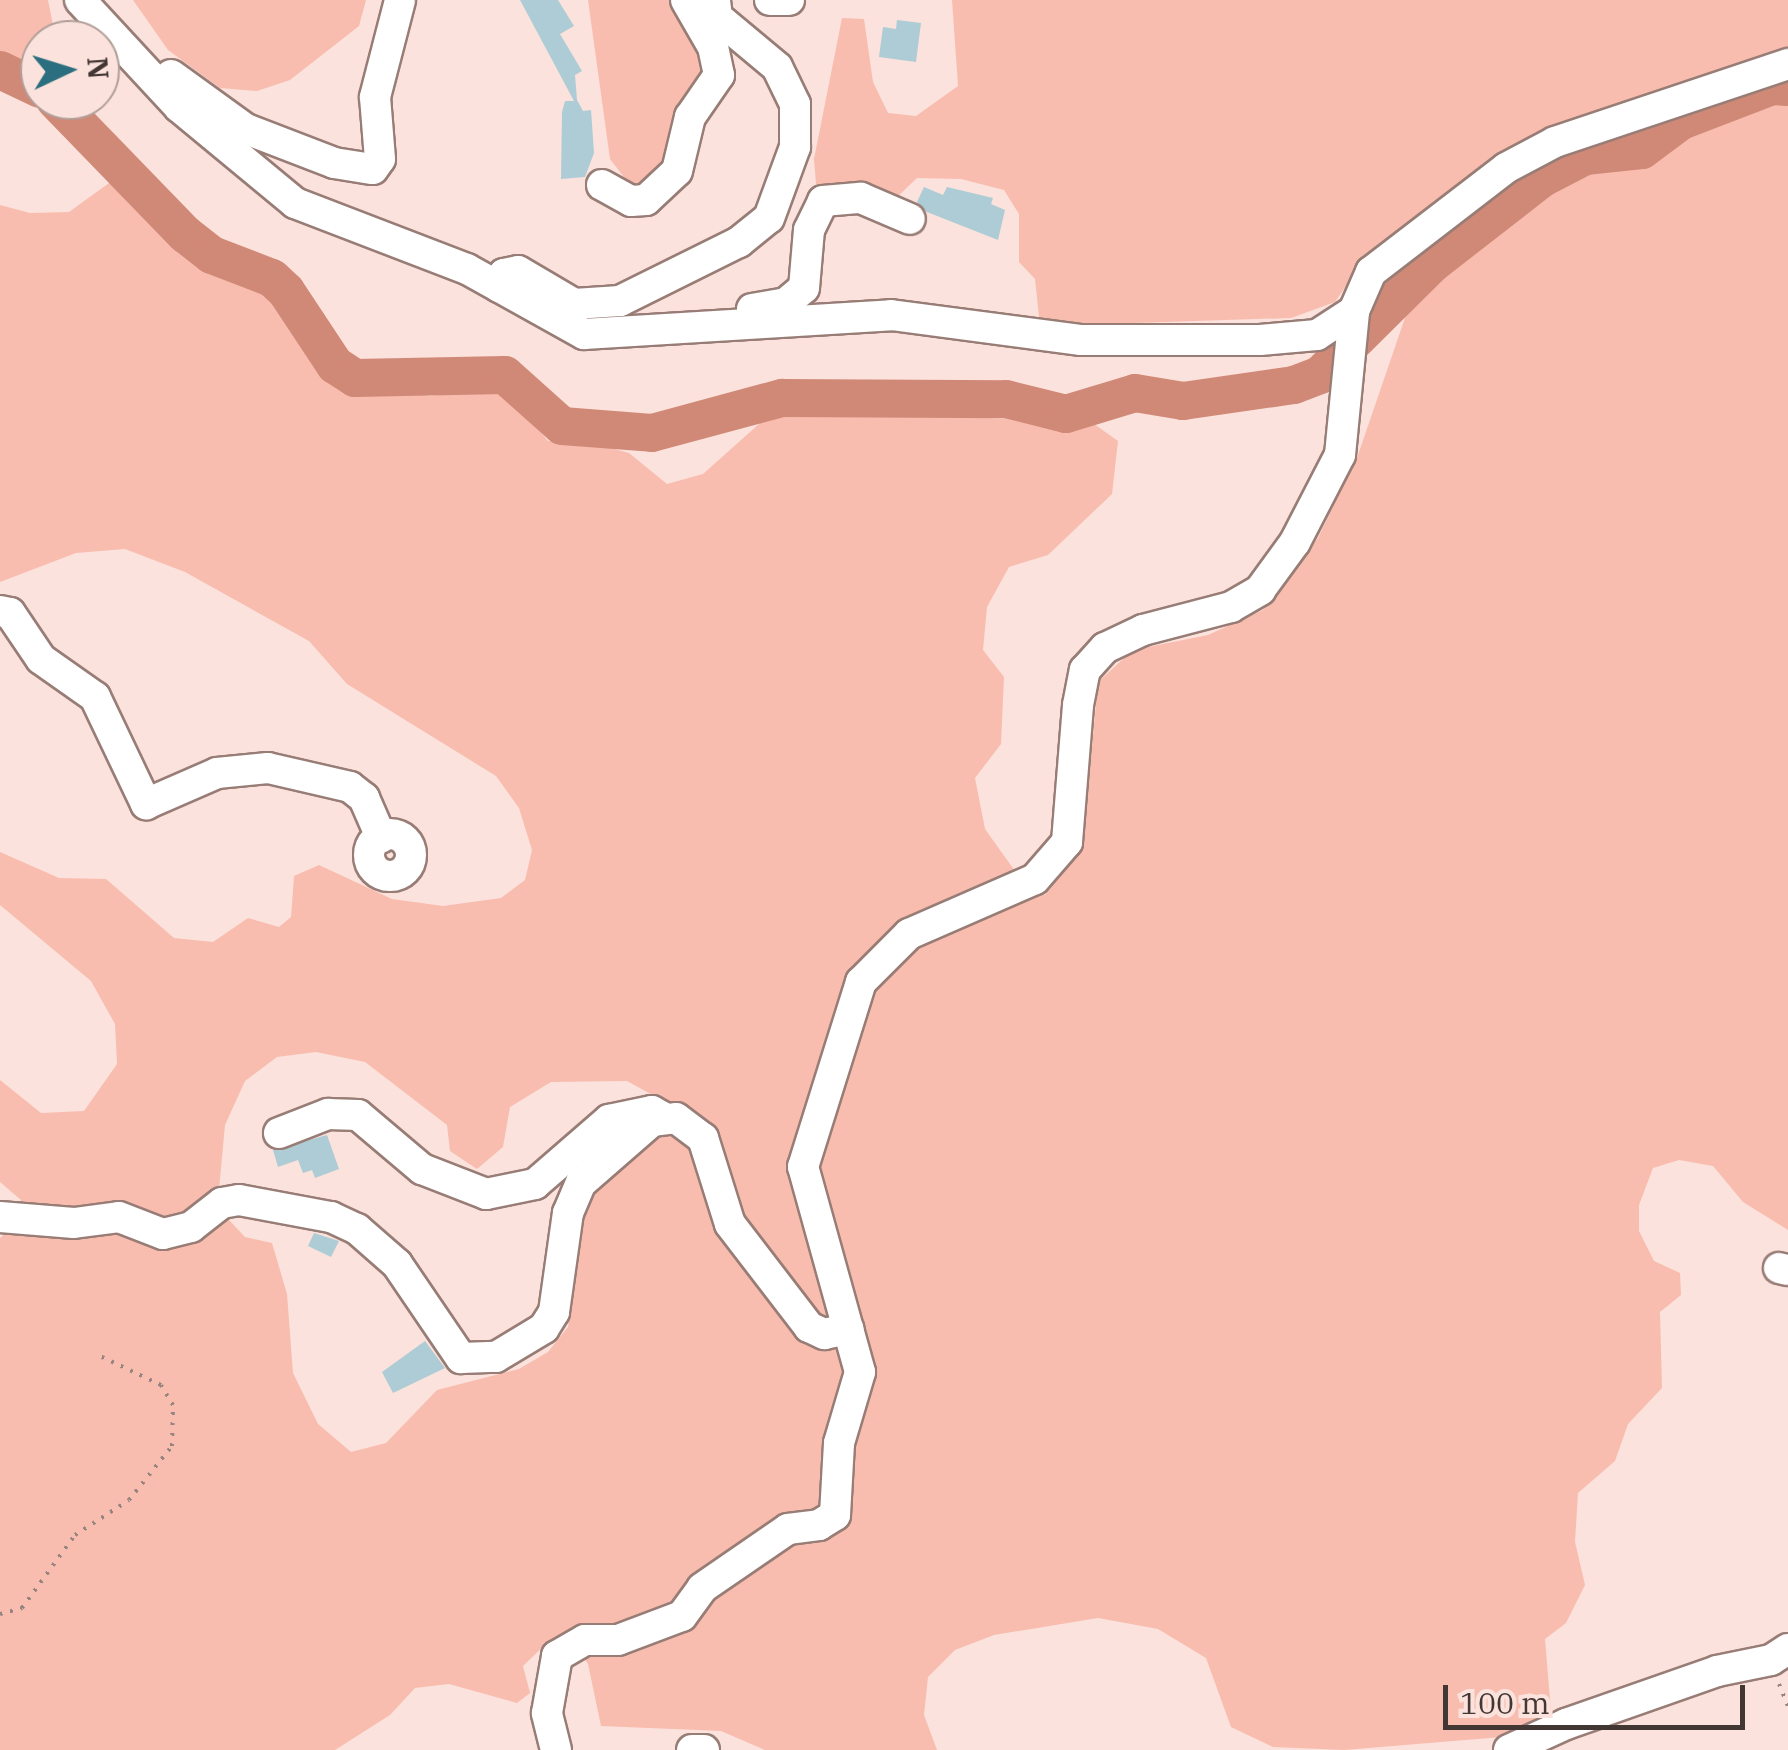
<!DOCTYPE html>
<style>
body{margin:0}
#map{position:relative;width:1788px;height:1750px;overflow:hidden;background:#fbe2dc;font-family:"IBM Plex Serif",serif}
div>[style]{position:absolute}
.green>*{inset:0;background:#f8bdae}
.river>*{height:38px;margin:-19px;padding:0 19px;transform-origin:19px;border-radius:19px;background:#d18977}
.building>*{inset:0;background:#adccd5}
.path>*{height:4px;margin-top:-2px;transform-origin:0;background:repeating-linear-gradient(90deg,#968480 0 2.5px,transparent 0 10.5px)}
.roads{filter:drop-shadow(2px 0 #987d76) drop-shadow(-2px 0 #987d76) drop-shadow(0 2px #987d76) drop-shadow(0 -2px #987d76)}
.minor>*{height:30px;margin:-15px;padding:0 15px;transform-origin:15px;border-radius:15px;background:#fff}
.minor>.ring{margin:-15px;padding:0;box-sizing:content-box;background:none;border:30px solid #fff;border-radius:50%}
span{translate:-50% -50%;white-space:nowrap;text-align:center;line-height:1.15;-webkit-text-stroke:10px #fbe2dc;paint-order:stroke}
.north{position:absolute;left:20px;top:20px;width:100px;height:100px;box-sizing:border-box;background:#fbe2dc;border:2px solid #b19e99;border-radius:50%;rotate:86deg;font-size:28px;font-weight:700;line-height:40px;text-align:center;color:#433734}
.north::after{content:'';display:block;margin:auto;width:35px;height:45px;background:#2a6e7f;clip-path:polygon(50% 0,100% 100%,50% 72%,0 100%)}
.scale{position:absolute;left:1443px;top:1685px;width:302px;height:45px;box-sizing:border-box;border:5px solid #433734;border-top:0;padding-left:12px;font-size:30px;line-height:35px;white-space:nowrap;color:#433734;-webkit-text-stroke:8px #fbe2dc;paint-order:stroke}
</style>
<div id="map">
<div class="green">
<div style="clip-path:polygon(0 0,48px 0,56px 40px,40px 40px,39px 60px,0 61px)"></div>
<div style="clip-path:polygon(133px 0,366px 0,359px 26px,290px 80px,257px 91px,220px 88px,168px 50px)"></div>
<div style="clip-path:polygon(588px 0,671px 0,704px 68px,671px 121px,659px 179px,630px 185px,610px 159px)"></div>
<div style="clip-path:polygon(evenodd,952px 0,1788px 0,1788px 1230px,1743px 1202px,1713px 1166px,1679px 1160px,1653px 1168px,1639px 1205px,1639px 1231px,1654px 1261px,1680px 1273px,1681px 1295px,1660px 1312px,1662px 1388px,1628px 1424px,1615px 1461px,1578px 1493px,1575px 1542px,1585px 1585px,1566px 1623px,1545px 1639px,1551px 1712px,1502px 1737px,1344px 1750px,1273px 1747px,1231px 1727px,1206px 1658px,1158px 1629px,1098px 1618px,994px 1635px,955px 1650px,928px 1677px,924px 1715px,937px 1750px,765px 1750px,721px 1731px,601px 1726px,588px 1664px,571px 1638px,547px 1643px,523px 1666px,530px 1693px,517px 1703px,449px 1684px,415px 1688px,390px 1715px,335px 1750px,0 1750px,0 1238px,12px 1228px,21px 1200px,0 1182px,0 1080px,41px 1113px,84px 1111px,117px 1064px,115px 1024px,91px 981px,0 905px,0 852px,59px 878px,106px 879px,174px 938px,213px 942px,248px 918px,279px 927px,291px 917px,294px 876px,319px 865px,392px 899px,443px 906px,501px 898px,525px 880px,532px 850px,519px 808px,496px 776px,347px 684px,309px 641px,185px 572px,125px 549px,76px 553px,0 582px,0 205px,30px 213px,69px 212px,116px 178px,172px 245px,209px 271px,268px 294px,325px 372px,356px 384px,430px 396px,481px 389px,513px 397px,548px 441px,584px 441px,629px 453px,667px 484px,703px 474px,779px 406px,1094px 424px,1118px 441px,1112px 494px,1048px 555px,1009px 567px,987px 607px,983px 650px,1004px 677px,1001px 744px,975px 778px,985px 829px,1030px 892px,1045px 895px,1083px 844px,1098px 682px,1133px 650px,1208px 635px,1263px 610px,1318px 538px,1358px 455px,1408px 309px,1356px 271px,1335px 302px,1291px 318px,1040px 326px,1035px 279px,1019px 262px,1019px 214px,1004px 190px,961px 179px,917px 178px,894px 200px,857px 186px,816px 184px,814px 159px,842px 18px,864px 19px,873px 82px,888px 113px,916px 116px,958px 86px,952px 0,316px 1052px,365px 1062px,447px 1125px,450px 1151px,477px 1169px,503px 1147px,510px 1107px,551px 1082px,627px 1081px,667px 1103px,588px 1195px,568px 1327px,548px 1352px,519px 1369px,437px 1390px,386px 1443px,351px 1452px,318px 1424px,293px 1373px,287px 1294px,272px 1243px,245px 1237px,229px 1220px,219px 1190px,225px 1125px,245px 1081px,277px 1057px,316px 1052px)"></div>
</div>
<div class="river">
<div style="left:0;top:70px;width:44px;rotate:25.4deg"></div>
<div style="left:55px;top:100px;width:187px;rotate:45.9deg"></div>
<div style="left:185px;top:234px;width:34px;rotate:38deg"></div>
<div style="left:212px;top:255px;width:64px;rotate:21deg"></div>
<div style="left:272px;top:278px;width:19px;rotate:43deg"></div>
<div style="left:286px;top:291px;width:89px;rotate:56.5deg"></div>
<div style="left:335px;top:365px;width:24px;rotate:33deg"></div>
<div style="left:355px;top:378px;width:150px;rotate:-1.1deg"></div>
<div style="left:505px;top:375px;width:76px;rotate:41.8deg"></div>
<div style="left:562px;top:426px;width:90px;rotate:4.4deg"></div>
<div style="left:652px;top:433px;width:135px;rotate:-15.1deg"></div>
<div style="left:782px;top:398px;width:224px;rotate:0.3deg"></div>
<div style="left:1006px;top:399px;width:62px;rotate:14deg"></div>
<div style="left:1066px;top:414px;width:72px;rotate:-16.9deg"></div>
<div style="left:1135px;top:393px;width:49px;rotate:9.5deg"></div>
<div style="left:1183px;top:401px;width:112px;rotate:-8.2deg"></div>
<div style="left:1294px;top:385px;width:28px;rotate:-21deg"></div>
<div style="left:1320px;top:375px;width:158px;rotate:-44.7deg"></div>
<div style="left:1432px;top:264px;width:138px;rotate:-37.9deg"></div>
<div style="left:1541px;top:179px;width:50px;rotate:-27.6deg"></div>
<div style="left:1585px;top:156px;width:57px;rotate:-6deg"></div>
<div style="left:1642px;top:150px;width:49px;rotate:-36.6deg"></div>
<div style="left:1681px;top:121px;width:97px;rotate:-21deg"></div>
<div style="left:1772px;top:86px;width:16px;rotate:4deg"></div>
</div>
<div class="building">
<div style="clip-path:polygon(520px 0,558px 0,574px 26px,560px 34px,582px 71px,575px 75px,577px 100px,583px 111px,591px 110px,594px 153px,585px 177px,561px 179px,562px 112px,565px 101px,574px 101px)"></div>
<div style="clip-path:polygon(897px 20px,921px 23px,916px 62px,879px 57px,883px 27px,896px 29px)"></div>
<div style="clip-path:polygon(924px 187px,943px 195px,947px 187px,993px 198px,991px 204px,1005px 210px,998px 240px,927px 212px,917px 202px)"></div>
<div style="clip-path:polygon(327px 1135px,339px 1169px,315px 1178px,312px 1170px,303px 1173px,298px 1160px,278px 1167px,273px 1150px)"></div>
<div style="clip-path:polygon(314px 1233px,339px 1241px,331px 1257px,308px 1246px)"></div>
<div style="clip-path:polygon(425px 1341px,445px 1368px,393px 1393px,382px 1372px)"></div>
</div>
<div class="path">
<div style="left:0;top:1614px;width:23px;rotate:-15deg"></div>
<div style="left:22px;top:1608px;width:90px;rotate:-54deg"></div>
<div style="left:75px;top:1535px;width:64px;rotate:-32.9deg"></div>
<div style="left:129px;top:1500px;width:69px;rotate:-51.5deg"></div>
<div style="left:172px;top:1446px;width:41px;rotate:-88.6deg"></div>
<div style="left:173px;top:1405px;width:23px;rotate:-121deg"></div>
<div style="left:161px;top:1385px;width:68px;rotate:-154.6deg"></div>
<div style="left:1779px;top:1684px;width:24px;rotate:68deg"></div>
</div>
<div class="roads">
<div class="minor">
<div style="left:80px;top:0;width:146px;rotate:47.2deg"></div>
<div style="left:179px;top:107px;width:151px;rotate:39.6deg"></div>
<div style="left:295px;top:203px;width:184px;rotate:21deg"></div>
<div style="left:467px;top:269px;width:134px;rotate:29.1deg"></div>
<div style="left:584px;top:334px;width:308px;rotate:-3.5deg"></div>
<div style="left:891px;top:315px;width:192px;rotate:7.5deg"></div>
<div style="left:1081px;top:340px;width:179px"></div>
<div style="left:1260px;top:340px;width:57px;rotate:-5deg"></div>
<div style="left:1317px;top:335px;width:44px;rotate:-33deg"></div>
<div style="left:770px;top:0;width:19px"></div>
<div style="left:171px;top:75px;width:92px;rotate:35.8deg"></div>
<div style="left:246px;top:129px;width:94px;rotate:21.1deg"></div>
<div style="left:334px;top:163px;width:39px;rotate:9deg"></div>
<div style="left:373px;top:169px;width:12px;rotate:-55deg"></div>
<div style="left:380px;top:159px;width:62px;rotate:-94.6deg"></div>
<div style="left:375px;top:97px;width:100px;rotate:-75.5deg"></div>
<div style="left:602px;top:185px;width:33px;rotate:29deg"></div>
<div style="left:631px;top:201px;width:15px;rotate:-4deg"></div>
<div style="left:646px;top:200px;width:42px;rotate:-43.1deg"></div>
<div style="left:677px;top:171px;width:56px;rotate:-76.5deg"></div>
<div style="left:690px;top:117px;width:51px;rotate:-55.4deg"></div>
<div style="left:719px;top:75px;width:29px;rotate:-102deg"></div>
<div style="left:713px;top:47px;width:54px;rotate:-119.9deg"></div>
<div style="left:499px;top:287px;width:14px;rotate:-69deg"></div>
<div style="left:504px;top:274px;width:14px;rotate:-12deg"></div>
<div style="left:518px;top:271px;width:65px;rotate:30.5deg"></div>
<div style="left:574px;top:304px;width:46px;rotate:-3.7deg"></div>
<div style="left:620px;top:301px;width:133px;rotate:-26.4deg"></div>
<div style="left:739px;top:242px;width:38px;rotate:-39deg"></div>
<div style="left:769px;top:218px;width:76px;rotate:-69.9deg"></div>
<div style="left:795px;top:147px;width:43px;rotate:-90deg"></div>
<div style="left:795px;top:104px;width:41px;rotate:-115.9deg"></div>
<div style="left:777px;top:67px;width:78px;rotate:-140.2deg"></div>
<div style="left:717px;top:17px;width:17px;rotate:-97deg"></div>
<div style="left:752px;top:309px;width:35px;rotate:-10deg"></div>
<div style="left:786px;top:303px;width:23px;rotate:-40deg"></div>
<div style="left:804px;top:288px;width:58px;rotate:-85.1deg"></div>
<div style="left:809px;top:230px;width:32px;rotate:-64deg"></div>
<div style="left:823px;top:201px;width:38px;rotate:-5deg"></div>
<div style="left:861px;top:198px;width:53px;rotate:23.2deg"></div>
<div style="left:0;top:611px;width:10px;rotate:11deg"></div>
<div style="left:10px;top:613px;width:55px;rotate:56deg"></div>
<div style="left:41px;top:659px;width:66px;rotate:35.1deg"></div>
<div style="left:95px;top:697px;width:119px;rotate:64.5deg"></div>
<div style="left:146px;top:804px;width:77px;rotate:-23.6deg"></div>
<div style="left:217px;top:773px;width:51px;rotate:-5.6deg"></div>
<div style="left:268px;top:768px;width:84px;rotate:13deg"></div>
<div style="left:350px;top:787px;width:18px;rotate:38deg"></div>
<div style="left:364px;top:798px;width:43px;rotate:66.4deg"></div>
<div class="ring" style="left:369px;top:834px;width:12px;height:12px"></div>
<div style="left:279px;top:1133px;width:53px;rotate:-21.2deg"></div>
<div style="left:328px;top:1114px;width:30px;rotate:2deg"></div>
<div style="left:358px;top:1115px;width:84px;rotate:40.2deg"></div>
<div style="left:422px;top:1169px;width:69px;rotate:21.3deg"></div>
<div style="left:486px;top:1194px;width:50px;rotate:-11.5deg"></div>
<div style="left:535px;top:1184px;width:98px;rotate:-40.9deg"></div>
<div style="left:609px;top:1120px;width:44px;rotate:-11.8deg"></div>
<div style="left:652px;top:1111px;width:13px;rotate:29deg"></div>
<div style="left:0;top:1217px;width:74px;rotate:4.6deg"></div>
<div style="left:74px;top:1223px;width:45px;rotate:-7.6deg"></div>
<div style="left:119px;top:1217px;width:47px;rotate:21.1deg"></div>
<div style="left:163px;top:1234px;width:29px;rotate:-14deg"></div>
<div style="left:191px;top:1227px;width:39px;rotate:-38deg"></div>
<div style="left:222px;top:1203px;width:17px;rotate:-10deg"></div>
<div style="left:239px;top:1200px;width:94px;rotate:10.5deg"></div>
<div style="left:331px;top:1217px;width:29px;rotate:25deg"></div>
<div style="left:357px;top:1229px;width:53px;rotate:41.2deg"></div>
<div style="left:397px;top:1264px;width:114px;rotate:55.8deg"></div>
<div style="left:461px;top:1358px;width:35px;rotate:-2deg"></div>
<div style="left:496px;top:1357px;width:56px;rotate:-31.1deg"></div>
<div style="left:544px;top:1328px;width:19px;rotate:-58deg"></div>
<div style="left:554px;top:1312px;width:100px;rotate:-82deg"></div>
<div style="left:568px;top:1213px;width:33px;rotate:-67deg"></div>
<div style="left:581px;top:1183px;width:94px;rotate:-41.1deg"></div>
<div style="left:652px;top:1121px;width:24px;rotate:-7deg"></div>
<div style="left:676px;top:1118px;width:34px;rotate:37deg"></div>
<div style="left:703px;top:1138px;width:90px;rotate:72.6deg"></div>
<div style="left:730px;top:1224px;width:130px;rotate:52.5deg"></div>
<div style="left:809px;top:1327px;width:17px;rotate:25deg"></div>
<div style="left:824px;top:1334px;width:25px;rotate:-12deg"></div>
<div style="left:1779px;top:1268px;width:9px;rotate:13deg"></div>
<div style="left:556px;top:1750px;width:38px;rotate:-104deg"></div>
<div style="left:547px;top:1713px;width:58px;rotate:-80deg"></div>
<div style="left:557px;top:1656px;width:32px;rotate:-30deg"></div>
<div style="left:585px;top:1640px;width:33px"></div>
<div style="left:618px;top:1640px;width:68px;rotate:-20.6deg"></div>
<div style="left:682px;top:1616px;width:34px;rotate:-54deg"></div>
<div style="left:702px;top:1588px;width:104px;rotate:-34.5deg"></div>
<div style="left:788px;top:1529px;width:31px;rotate:-7deg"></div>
<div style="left:819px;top:1525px;width:19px;rotate:-32deg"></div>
<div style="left:835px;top:1515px;width:72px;rotate:-86.8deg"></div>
<div style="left:839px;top:1443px;width:74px;rotate:-73.5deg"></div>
<div style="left:860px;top:1372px;width:213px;rotate:-105.5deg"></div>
<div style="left:803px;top:1167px;width:194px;rotate:-72.6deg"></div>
<div style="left:861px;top:982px;width:68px;rotate:-45deg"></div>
<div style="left:909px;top:934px;width:137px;rotate:-23.6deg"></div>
<div style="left:1035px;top:879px;width:49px;rotate:-49.1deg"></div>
<div style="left:1067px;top:842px;width:137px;rotate:-85.4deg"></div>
<div style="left:1078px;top:705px;width:36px;rotate:-79deg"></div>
<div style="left:1085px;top:670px;width:30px;rotate:-48deg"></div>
<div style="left:1105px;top:648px;width:42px;rotate:-25.3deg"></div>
<div style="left:1143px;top:630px;width:91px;rotate:-14.6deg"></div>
<div style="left:1231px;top:607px;width:34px;rotate:-30deg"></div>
<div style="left:1260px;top:590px;width:59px;rotate:-53.9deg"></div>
<div style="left:1295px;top:542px;width:98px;rotate:-62.7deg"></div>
<div style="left:1340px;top:455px;width:145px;rotate:-84.4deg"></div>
<div style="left:1354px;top:311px;width:43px;rotate:-66.4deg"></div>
<div style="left:1371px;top:272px;width:170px;rotate:-37.6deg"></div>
<div style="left:1506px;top:168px;width:55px;rotate:-28deg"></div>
<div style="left:1555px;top:142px;width:246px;rotate:-18.5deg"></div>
<div style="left:692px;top:1750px;width:12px"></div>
<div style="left:1509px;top:1750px;width:63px;rotate:-24.5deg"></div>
<div style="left:1566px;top:1724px;width:160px;rotate:-19.3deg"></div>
<div style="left:1717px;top:1671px;width:55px;rotate:-11.5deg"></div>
<div style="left:1771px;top:1660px;width:20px;rotate:-33deg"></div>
</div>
</div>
<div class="north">N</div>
<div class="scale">100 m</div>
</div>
